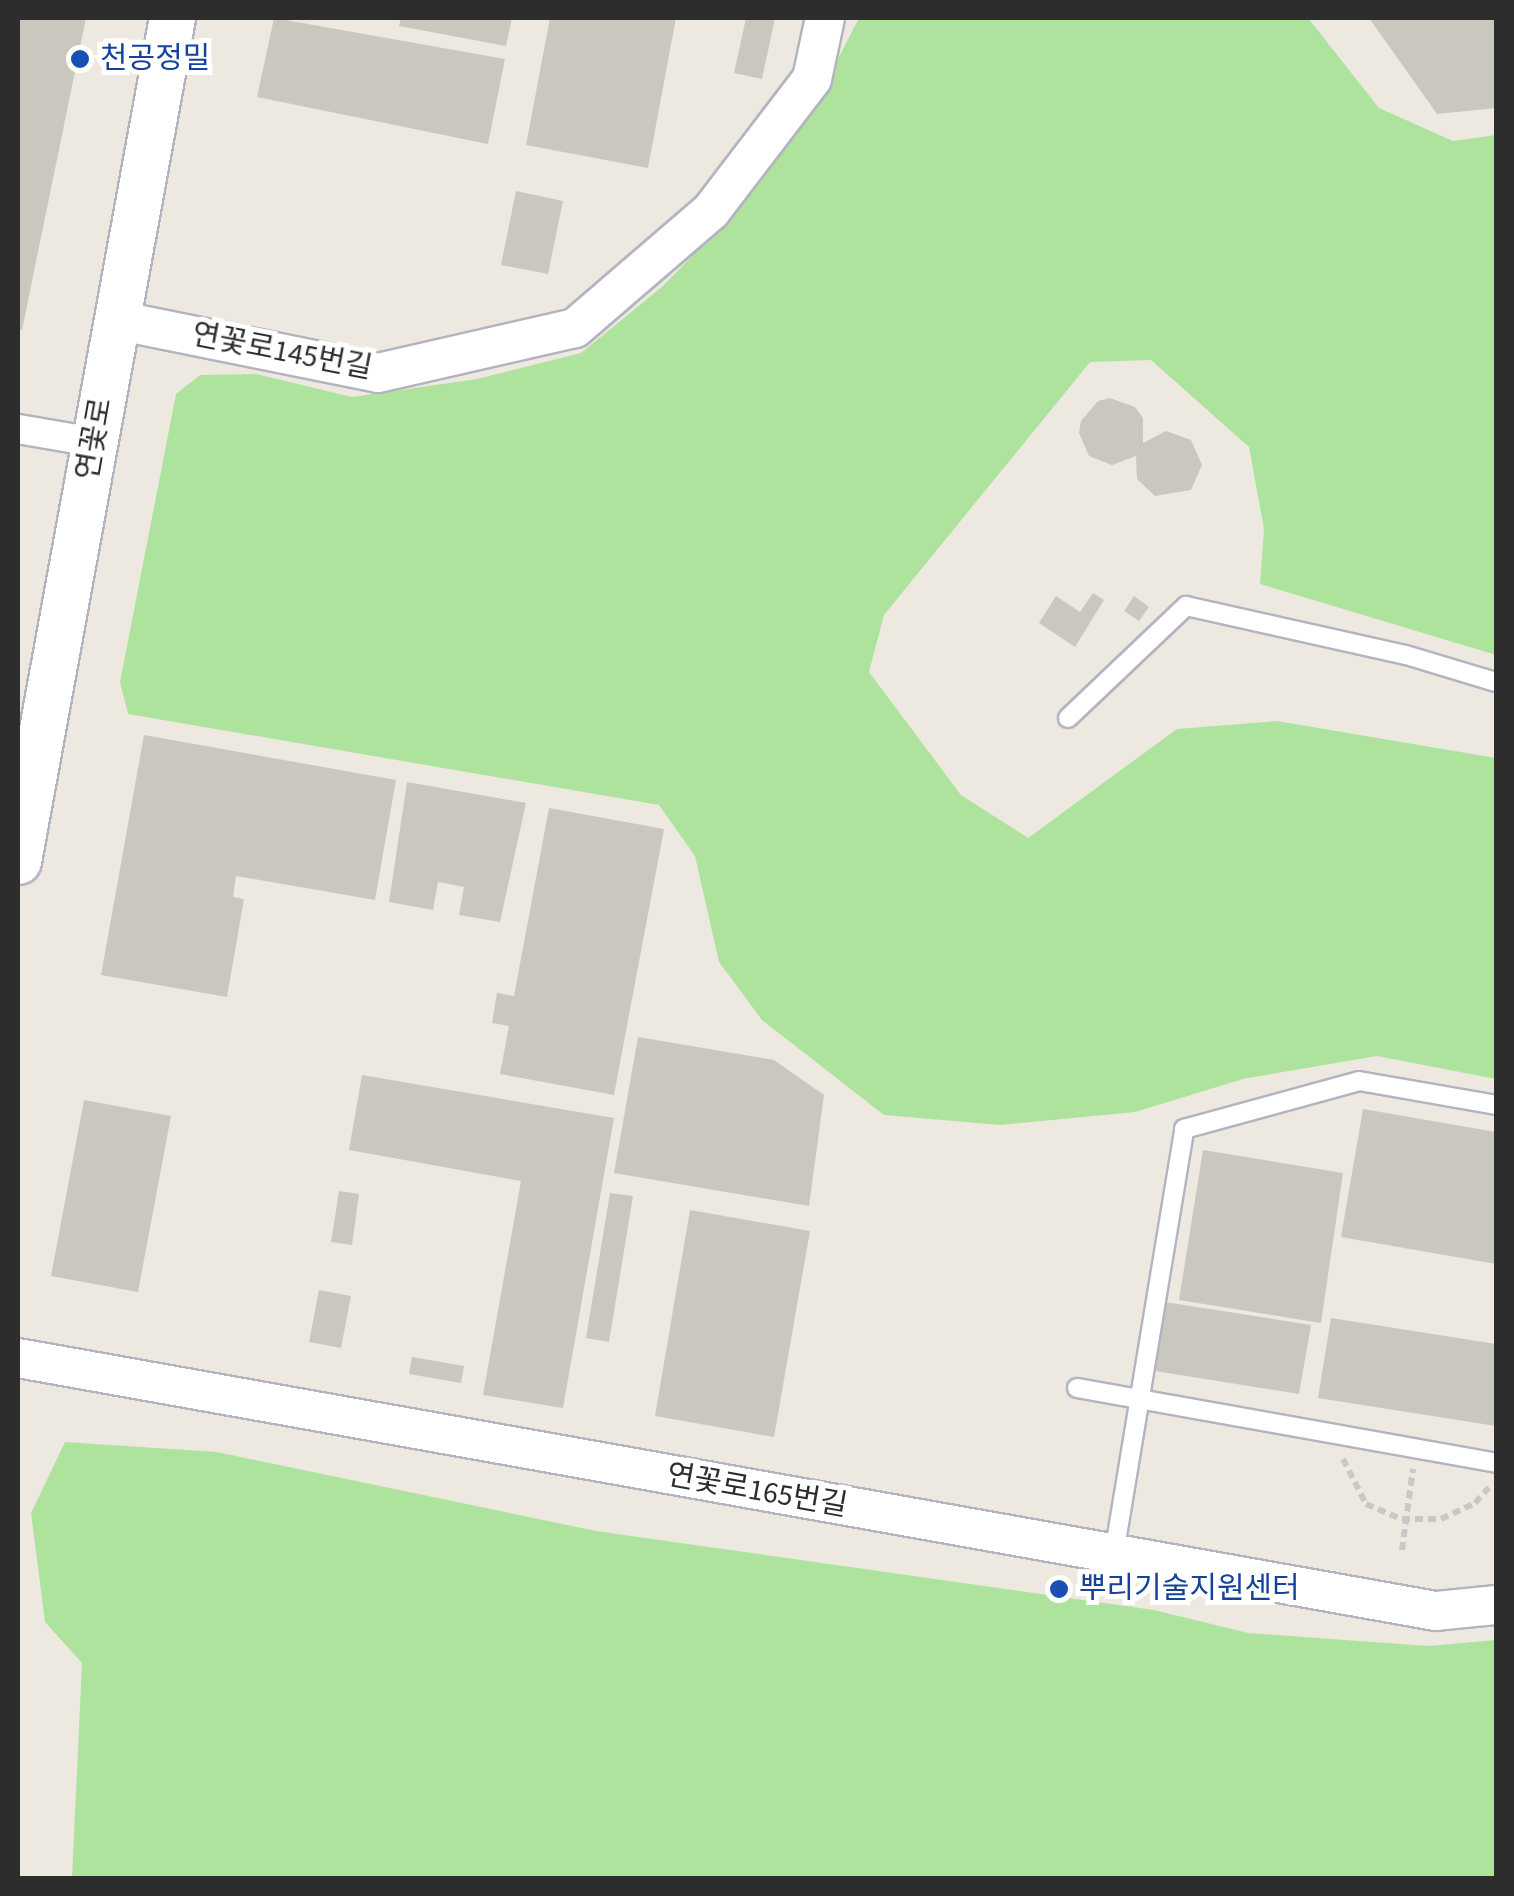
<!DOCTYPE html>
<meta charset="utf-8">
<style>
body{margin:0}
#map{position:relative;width:1514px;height:1896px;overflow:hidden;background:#eee9e0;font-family:"Source Sans 3","Noto Sans KR",sans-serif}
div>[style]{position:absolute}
.green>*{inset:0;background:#aee39e}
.building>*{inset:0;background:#cac7be}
.path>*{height:6px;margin-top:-3px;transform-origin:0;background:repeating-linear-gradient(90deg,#c8c8c8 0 8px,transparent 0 13px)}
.roads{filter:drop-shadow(2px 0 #b3b4c0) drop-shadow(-2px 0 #b3b4c0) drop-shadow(0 2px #b3b4c0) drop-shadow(0 -2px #b3b4c0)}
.service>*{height:18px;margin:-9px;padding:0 9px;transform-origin:9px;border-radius:9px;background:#fff}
.pedestrian>*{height:28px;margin:-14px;padding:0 14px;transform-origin:14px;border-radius:14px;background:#fff}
.minor>*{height:38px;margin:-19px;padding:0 19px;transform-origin:19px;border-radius:19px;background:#fff}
.tertiary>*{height:45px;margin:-22.5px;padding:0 22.5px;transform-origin:22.5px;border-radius:22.5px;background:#fff}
.dots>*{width:28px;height:28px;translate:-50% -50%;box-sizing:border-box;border:5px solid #fff;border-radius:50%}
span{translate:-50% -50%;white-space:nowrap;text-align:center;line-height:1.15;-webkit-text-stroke:10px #fff;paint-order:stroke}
.transit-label{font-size:30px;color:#164399}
.left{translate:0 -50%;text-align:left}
.street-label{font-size:30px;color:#2d2d2d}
.frame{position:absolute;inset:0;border:20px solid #2d2d2d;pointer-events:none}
</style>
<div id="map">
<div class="green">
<div style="clip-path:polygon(859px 18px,1308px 18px,1379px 108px,1453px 141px,1496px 135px,1496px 655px,1260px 584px,1264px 529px,1249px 447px,1151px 360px,1090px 362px,884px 615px,869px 672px,961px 795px,1028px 838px,1177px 729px,1277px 721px,1496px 758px,1496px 1079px,1377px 1056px,1243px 1079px,1135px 1112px,1000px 1125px,884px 1115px,762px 1020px,719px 962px,695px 856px,659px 805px,128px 714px,120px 682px,176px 394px,200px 375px,256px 374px,352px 397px,477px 379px,581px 353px,663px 286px,745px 201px,826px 82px)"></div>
<div style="clip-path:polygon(65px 1442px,217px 1452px,596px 1531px,1154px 1610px,1248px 1633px,1428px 1646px,1496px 1640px,1496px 1878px,72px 1878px,82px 1663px,45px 1622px,31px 1513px)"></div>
</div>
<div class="building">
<div style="clip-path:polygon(18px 18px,86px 18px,22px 330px,18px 329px)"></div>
<div style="clip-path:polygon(274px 18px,505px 59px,488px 144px,257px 97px)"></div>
<div style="clip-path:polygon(401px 18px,512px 18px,506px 46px,399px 26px)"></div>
<div style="clip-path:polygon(550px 18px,676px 18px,648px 168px,526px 145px)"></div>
<div style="clip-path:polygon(746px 18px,775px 18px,762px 79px,734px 73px)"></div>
<div style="clip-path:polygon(1369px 18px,1496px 18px,1496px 108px,1437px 114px)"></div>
<div style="clip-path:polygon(516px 191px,563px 201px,548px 274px,501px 265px)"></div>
<div style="clip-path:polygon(1110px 398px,1135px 407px,1143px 418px,1143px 443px,1166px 431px,1191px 440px,1202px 465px,1191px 490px,1155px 496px,1137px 479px,1136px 456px,1112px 465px,1089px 456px,1079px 433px,1081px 421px,1098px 401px)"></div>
<div style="clip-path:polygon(1093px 593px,1104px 600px,1075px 647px,1039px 623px,1056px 596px,1080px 612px)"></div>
<div style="clip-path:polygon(1134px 596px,1149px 607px,1139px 621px,1124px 611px)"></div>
<div style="clip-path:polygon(144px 735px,396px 780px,375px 900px,236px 876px,233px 897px,244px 899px,227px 997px,101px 975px)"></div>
<div style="clip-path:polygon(407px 782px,526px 803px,500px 922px,459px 915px,464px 887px,438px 882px,433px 910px,389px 902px)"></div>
<div style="clip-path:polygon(549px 808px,664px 829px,614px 1095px,500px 1074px,509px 1026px,492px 1023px,497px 993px,514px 996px)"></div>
<div style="clip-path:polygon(638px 1037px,774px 1060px,824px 1095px,809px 1206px,614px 1173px)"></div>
<div style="clip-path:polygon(362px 1075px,614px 1118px,563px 1408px,483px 1395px,521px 1181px,349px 1150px)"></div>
<div style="clip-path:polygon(84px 1100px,171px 1116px,138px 1292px,51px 1276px)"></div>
<div style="clip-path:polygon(1363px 1109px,1496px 1132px,1496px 1264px,1341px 1237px)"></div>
<div style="clip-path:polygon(1203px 1150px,1343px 1173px,1321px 1323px,1179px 1300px)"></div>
<div style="clip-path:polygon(339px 1191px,359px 1194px,352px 1245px,331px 1242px)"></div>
<div style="clip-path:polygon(610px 1193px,633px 1196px,609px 1342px,586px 1338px)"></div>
<div style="clip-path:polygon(690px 1210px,810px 1231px,774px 1437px,655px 1416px)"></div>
<div style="clip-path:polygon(319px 1290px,351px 1296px,341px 1348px,309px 1342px)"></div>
<div style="clip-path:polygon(1165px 1302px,1311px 1325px,1299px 1394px,1155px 1371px)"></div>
<div style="clip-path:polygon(1331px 1318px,1496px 1344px,1496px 1426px,1318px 1398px)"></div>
<div style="clip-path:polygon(412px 1357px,464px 1366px,461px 1383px,409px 1374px)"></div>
</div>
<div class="path">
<div style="left:1343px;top:1459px;width:51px;rotate:62.9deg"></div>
<div style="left:1366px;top:1504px;width:39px;rotate:23deg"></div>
<div style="left:1402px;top:1519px;width:39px"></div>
<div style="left:1441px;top:1519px;width:38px;rotate:-25deg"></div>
<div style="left:1475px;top:1503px;width:25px;rotate:-48deg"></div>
<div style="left:1402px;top:1550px;width:82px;rotate:-82.3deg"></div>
</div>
<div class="roads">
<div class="service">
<div style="left:1068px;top:718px;width:163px;rotate:-43.5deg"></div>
<div style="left:1186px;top:606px;width:225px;rotate:12.6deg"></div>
<div style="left:1406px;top:655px;width:94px;rotate:16.7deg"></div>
<div style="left:1077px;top:1388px;width:426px;rotate:10.1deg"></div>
<div style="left:1114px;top:1554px;width:431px;rotate:-80.6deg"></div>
<div style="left:1184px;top:1129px;width:181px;rotate:-15.3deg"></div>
<div style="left:1359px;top:1081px;width:139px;rotate:9.9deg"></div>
</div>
<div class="pedestrian">
<div style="left:18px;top:429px;width:77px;rotate:9.7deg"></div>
</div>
<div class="minor">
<div style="left:116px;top:320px;width:267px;rotate:11.4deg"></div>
<div style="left:378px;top:373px;width:202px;rotate:-12.9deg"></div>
<div style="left:575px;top:328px;width:179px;rotate:-40.7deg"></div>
<div style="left:711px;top:211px;width:166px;rotate:-52.6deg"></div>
<div style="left:812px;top:79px;width:62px;rotate:-78deg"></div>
<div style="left:18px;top:1358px;width:1440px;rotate:10.12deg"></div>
<div style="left:1436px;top:1611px;width:60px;rotate:-5.7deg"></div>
</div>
<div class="tertiary">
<div style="left:18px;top:861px;width:857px;rotate:-79.65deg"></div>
</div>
</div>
<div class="dots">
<div style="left:80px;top:59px;background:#1a4fb4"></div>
<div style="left:1059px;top:1589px;background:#1a4fb4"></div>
</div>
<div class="transit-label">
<span class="left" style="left:100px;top:59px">천공정밀</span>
<span class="left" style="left:1079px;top:1589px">뿌리기술지원센터</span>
</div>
<div class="street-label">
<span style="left:282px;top:352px;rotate:11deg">연꽃로145번길</span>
<span style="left:95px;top:439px;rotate:-80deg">연꽃로</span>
<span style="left:757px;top:1491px;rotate:10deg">연꽃로165번길</span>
</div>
<div class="frame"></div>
</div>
